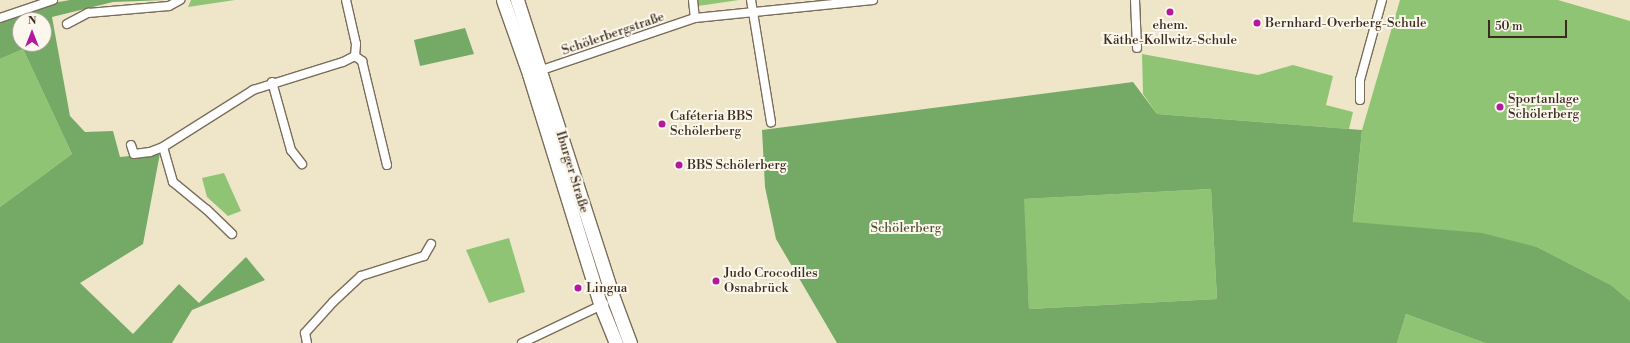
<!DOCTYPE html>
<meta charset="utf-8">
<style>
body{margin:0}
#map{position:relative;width:1630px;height:343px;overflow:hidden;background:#efe6c9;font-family:"Libre Bodoni",serif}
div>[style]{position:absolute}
.green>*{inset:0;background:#90c475}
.forest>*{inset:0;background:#74aa66}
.roads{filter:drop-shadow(1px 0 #7a6c5a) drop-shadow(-1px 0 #7a6c5a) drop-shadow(0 1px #7a6c5a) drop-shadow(0 -1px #7a6c5a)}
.street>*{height:8px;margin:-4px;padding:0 4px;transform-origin:4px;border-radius:4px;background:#fff}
.primary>*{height:13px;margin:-6.5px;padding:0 6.5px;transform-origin:6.5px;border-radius:6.5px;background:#fff}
.dots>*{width:11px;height:11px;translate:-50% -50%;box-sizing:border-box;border:2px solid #fbf7ec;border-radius:50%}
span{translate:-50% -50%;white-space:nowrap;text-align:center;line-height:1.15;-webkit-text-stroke:4px #fbf7ec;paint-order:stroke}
.poi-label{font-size:13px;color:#3b2a1e}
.left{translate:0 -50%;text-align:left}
.street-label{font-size:13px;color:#3b2a1e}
.park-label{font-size:13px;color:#545838}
.north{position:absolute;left:12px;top:12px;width:40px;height:40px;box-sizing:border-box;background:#fbf7ec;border:1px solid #aea59a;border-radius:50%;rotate:0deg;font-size:11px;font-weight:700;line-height:16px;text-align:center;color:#3b2a1e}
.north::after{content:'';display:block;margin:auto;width:14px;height:18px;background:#b5179e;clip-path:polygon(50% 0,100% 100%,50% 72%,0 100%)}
.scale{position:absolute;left:1488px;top:20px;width:79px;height:18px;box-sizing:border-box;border:2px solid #3b2a1e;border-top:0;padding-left:5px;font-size:12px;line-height:14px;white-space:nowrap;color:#3b2a1e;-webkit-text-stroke:3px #fbf7ec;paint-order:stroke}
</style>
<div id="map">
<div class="green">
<div style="clip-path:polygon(191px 0,235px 0,188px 7px)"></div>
<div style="clip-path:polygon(698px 0,739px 0,698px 6px)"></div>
<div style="clip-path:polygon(1400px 0,1558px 0,1630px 21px,1630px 301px,1611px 285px,1537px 247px,1353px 223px,1362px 130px)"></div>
<div style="clip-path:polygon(23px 49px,72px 154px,0 207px,0 59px)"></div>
<div style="clip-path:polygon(1142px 54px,1258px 75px,1293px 65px,1333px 76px,1326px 105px,1353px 112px,1349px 129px,1157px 114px,1143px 94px)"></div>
<div style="clip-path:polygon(224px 173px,241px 211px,228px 216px,207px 197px,202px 178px)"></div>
<div style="clip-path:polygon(1211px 189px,1217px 299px,1029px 309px,1023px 199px)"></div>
<div style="clip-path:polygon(509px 238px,525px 292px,489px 303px,466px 250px)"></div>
<div style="clip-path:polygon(1406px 314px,1485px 343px,1397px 343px)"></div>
</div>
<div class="forest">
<div style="clip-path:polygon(evenodd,70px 0,165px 0,113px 2px,52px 17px,70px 116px,85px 132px,113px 131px,120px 157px,160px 153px,143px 244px,80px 283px,133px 334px,179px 284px,199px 303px,246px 257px,265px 280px,192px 310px,172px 343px,0 343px,0 207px,72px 154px,23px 49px,0 59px,0 23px,47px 4px,70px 0,20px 20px,44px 20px,44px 44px,20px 44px,20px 20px)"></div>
<div style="clip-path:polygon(465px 28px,474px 54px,420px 66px,414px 40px)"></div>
<div style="clip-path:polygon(evenodd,1133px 82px,1157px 114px,1362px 130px,1353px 222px,1482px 233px,1537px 247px,1611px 285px,1630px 301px,1630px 343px,1485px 343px,1406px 314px,1397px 343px,837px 343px,776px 239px,765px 187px,762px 130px,1133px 82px,1211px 189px,1217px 299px,1029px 309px,1024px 199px,1211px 189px)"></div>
</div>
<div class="roads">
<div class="street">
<div style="left:693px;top:0;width:18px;rotate:84deg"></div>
<div style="left:751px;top:0;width:124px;rotate:80.7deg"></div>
<div style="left:1135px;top:0;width:48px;rotate:87.6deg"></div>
<div style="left:0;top:18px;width:56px;rotate:-18.8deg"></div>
<div style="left:67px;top:24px;width:24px;rotate:-28deg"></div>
<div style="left:88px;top:13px;width:81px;rotate:-4.9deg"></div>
<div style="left:169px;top:6px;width:13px;rotate:-29deg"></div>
<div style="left:355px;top:56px;width:9px;rotate:36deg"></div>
<div style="left:362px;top:61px;width:107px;rotate:76.5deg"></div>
<div style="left:536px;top:72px;width:168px;rotate:-18.8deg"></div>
<div style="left:695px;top:18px;width:179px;rotate:-5.8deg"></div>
<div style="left:272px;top:82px;width:71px;rotate:74.4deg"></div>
<div style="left:291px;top:150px;width:18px;rotate:52deg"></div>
<div style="left:1360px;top:100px;width:20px;rotate:-90deg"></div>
<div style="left:1360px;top:80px;width:83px;rotate:-74.6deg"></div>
<div style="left:131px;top:145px;width:9px;rotate:72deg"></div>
<div style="left:134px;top:154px;width:16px;rotate:-7deg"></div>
<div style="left:150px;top:152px;width:14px;rotate:-21deg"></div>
<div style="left:232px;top:234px;width:35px;rotate:-136deg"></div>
<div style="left:207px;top:210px;width:44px;rotate:-140.5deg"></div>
<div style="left:173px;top:182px;width:36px;rotate:-106deg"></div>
<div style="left:163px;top:147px;width:107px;rotate:-32.3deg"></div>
<div style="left:253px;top:90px;width:94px;rotate:-17.3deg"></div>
<div style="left:343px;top:62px;width:13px;rotate:-27deg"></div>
<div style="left:355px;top:56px;width:12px;rotate:-85deg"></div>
<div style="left:356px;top:44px;width:45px;rotate:-102.8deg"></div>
<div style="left:307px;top:343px;width:10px;rotate:-101deg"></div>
<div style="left:305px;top:333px;width:42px;rotate:-47.9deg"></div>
<div style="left:333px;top:302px;width:38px;rotate:-43deg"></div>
<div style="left:361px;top:276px;width:66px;rotate:-17.6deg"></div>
<div style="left:424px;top:256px;width:14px;rotate:-60deg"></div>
<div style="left:522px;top:343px;width:91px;rotate:-25.4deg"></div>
</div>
<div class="primary">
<div style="left:503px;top:0;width:78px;rotate:70.6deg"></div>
<div style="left:529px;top:74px;width:243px;rotate:72.8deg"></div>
<div style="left:601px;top:306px;width:40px;rotate:68deg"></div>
<div style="left:517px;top:0;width:315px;rotate:72.1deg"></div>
<div style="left:614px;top:300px;width:46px;rotate:69.6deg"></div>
</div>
</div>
<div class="dots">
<div style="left:1170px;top:12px;background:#b5179e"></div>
<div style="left:1257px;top:23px;background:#b5179e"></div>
<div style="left:1500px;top:107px;background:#b5179e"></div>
<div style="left:662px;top:124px;background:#b5179e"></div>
<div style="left:679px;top:165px;background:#b5179e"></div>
<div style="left:716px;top:281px;background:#b5179e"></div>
<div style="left:578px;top:288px;background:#b5179e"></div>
</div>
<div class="poi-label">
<span class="left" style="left:1265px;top:23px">Bernhard-Overberg-Schule</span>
<span style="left:1170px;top:33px">ehem.<br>Käthe-Kollwitz-Schule</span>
<span class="left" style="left:1508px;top:107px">Sportanlage<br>Schölerberg</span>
<span class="left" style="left:670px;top:124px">Caféteria BBS<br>Schölerberg</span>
<span class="left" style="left:687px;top:165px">BBS Schölerberg</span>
<span class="left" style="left:724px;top:281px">Judo Crocodiles<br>Osnabrück</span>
<span class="left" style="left:586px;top:288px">Lingua</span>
</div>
<div class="street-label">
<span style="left:613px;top:34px;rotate:-19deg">Schölerbergstraße</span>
<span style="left:572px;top:172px;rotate:73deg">Iburger Straße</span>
</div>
<div class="park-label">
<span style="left:906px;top:228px">Schölerberg</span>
</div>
<div class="north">N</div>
<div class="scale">50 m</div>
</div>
